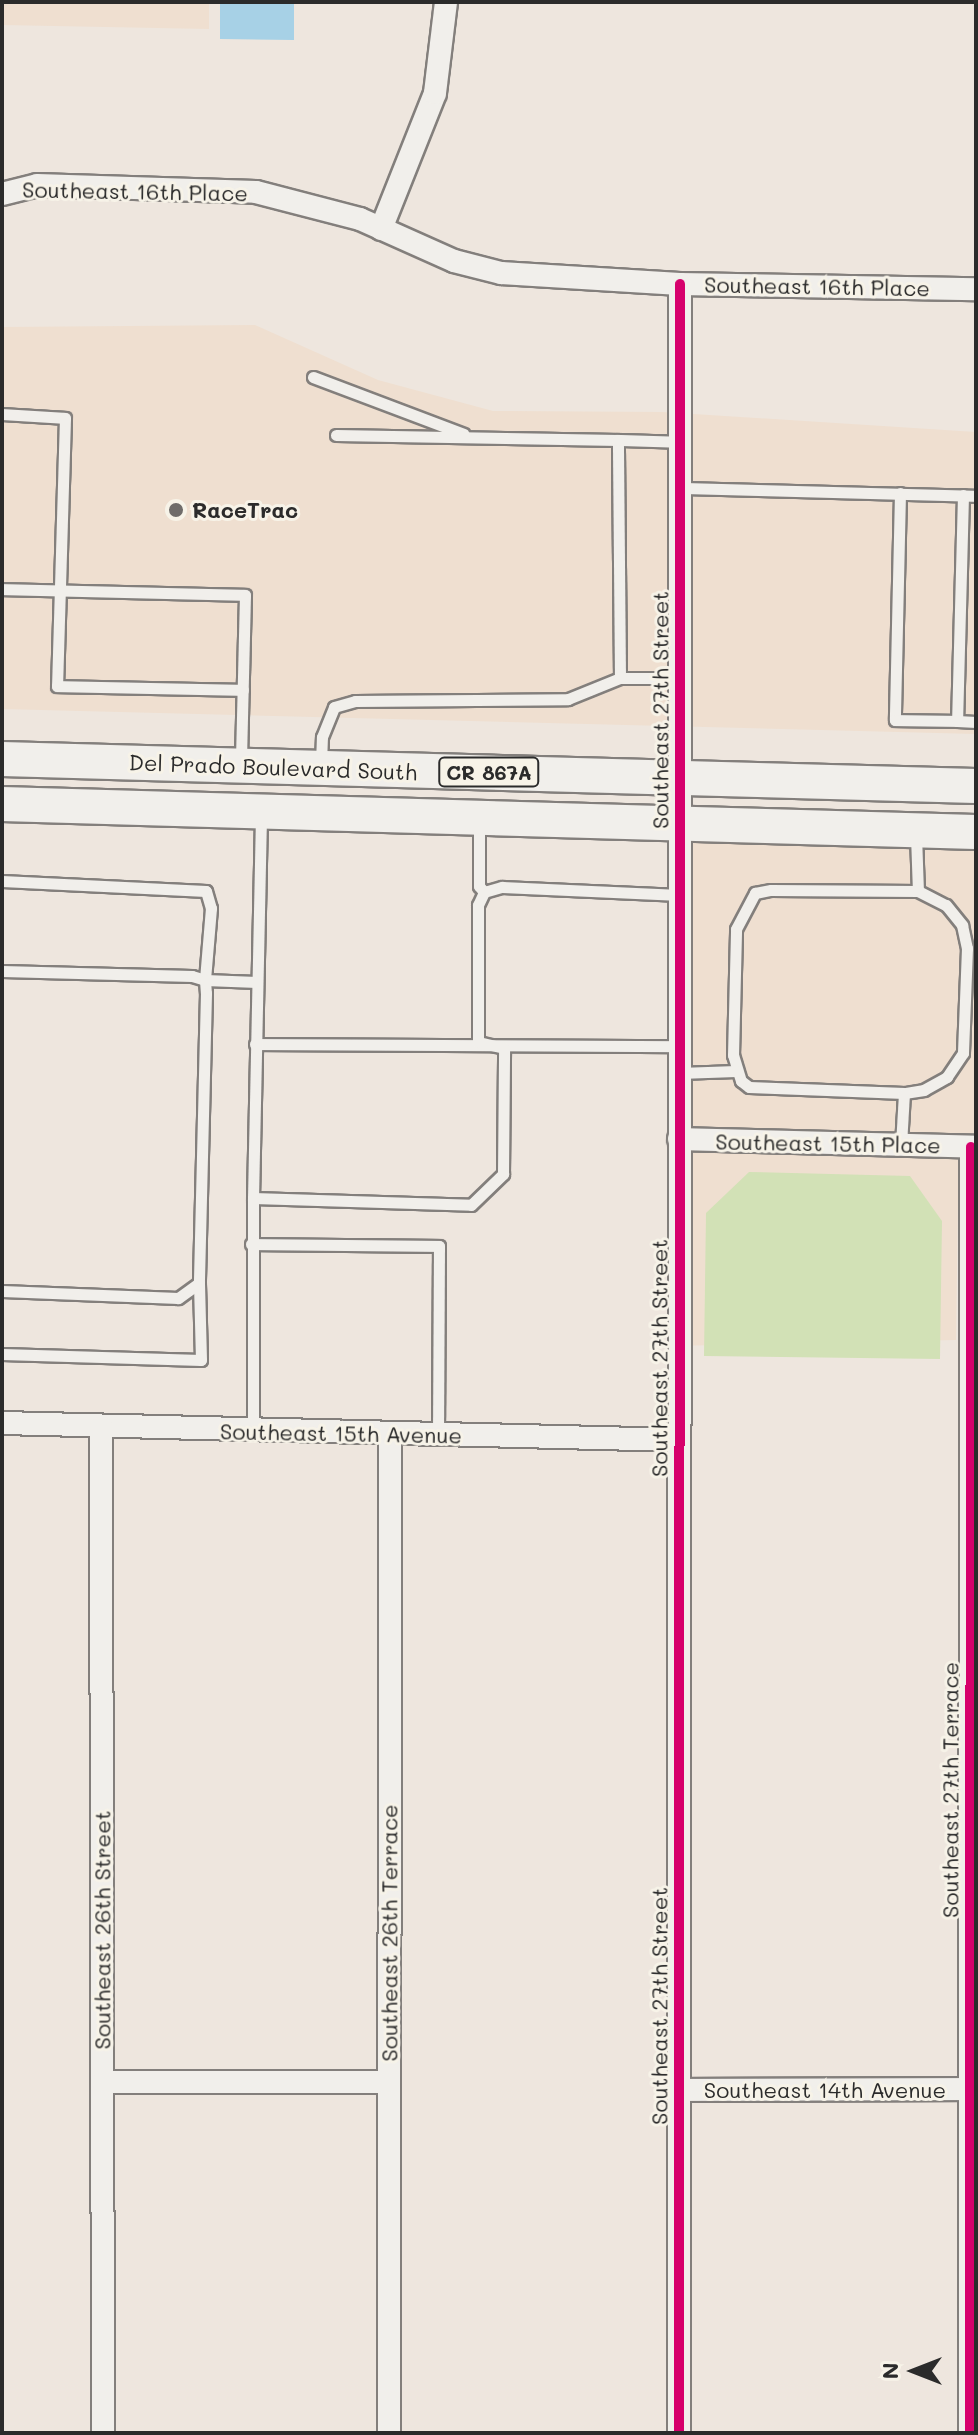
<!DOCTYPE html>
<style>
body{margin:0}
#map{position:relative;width:978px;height:2435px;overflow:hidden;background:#eee6de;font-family:Mali,sans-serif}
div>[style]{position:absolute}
.built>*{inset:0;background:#efdfd0}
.green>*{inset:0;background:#d2e1b6}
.water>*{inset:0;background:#a7d1e6}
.roads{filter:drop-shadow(2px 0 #837f7c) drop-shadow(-2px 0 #837f7c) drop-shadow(0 2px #837f7c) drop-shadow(0 -2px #837f7c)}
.lane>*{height:11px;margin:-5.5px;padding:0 5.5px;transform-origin:5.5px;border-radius:5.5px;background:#f1efeb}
.street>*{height:22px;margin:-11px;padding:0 11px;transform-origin:11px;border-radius:11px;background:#f1efeb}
.primary>*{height:34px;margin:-17px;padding:0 17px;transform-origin:17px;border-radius:17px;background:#f1efeb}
.cycleway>*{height:10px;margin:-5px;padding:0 5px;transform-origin:5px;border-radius:5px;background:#d6006c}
.dots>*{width:22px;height:22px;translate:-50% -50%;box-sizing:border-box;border:4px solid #f7f3e8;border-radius:50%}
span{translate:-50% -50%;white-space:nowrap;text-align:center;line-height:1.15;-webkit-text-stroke:6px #f7f3e8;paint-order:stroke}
.shield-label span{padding:2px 6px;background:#f7f3e8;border:2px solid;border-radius:6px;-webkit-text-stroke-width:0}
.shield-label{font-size:20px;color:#2b2b2b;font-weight:700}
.street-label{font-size:22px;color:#2b2b2b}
.poi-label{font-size:22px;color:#2b2b2b;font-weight:700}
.left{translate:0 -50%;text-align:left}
.frame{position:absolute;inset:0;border:4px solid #2b2b2b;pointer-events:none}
.north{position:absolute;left:874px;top:2331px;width:80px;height:80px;-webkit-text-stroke:6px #f7f3e8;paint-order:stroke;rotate:270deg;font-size:22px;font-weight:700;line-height:32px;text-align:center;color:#2b2b2b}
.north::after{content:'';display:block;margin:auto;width:28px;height:36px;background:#2b2b2b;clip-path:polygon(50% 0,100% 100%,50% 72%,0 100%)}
</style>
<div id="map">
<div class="built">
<div style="clip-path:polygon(2px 2px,209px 2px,209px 29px,2px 25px)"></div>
<div style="clip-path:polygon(255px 325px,378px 380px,493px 411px,662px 412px,976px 432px,976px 734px,2px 709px,2px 327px)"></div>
<div style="clip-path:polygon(675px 839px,976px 846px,976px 1133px,959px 1133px,956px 1340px,672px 1346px)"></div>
</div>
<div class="green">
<div style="clip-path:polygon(749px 1172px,910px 1176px,942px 1221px,940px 1359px,704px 1356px,706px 1213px)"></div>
</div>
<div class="water">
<div style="clip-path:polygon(220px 2px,294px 2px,294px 40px,220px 39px)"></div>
</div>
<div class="roads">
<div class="lane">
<div style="left:313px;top:377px;width:161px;rotate:20.7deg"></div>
<div style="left:2px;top:414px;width:63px;rotate:3.6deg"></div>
<div style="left:65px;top:418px;width:268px;rotate:91.7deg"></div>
<div style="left:57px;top:686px;width:186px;rotate:1.2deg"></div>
<div style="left:336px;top:435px;width:282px;rotate:1deg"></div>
<div style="left:680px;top:488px;width:296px;rotate:1.5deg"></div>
<div style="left:900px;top:493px;width:227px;rotate:91.3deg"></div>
<div style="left:895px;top:720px;width:62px;rotate:0.9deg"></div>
<div style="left:963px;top:495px;width:226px;rotate:91.5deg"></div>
<div style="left:957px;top:721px;width:19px;rotate:3deg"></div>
<div style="left:2px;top:589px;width:243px;rotate:1.4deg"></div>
<div style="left:245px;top:595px;width:167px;rotate:91.4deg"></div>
<div style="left:620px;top:678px;width:238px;rotate:-90.5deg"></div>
<div style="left:618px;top:440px;width:62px;rotate:1.8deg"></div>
<div style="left:321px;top:764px;width:27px;rotate:-88deg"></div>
<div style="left:322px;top:737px;width:32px;rotate:-68deg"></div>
<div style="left:334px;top:707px;width:22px;rotate:-16deg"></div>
<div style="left:355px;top:701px;width:213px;rotate:-0.5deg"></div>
<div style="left:568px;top:699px;width:56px;rotate:-22deg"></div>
<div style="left:620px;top:678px;width:60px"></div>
<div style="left:479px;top:823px;width:63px;rotate:90deg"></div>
<div style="left:479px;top:886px;width:8px;rotate:50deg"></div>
<div style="left:916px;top:835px;width:56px;rotate:88deg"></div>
<div style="left:2px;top:881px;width:204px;rotate:2.8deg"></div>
<div style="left:206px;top:891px;width:18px;rotate:74deg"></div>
<div style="left:211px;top:908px;width:72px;rotate:94.8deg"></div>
<div style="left:205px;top:980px;width:52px;rotate:2.2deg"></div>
<div style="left:771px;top:890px;width:147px;rotate:0.4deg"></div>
<div style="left:918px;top:891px;width:31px;rotate:27deg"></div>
<div style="left:946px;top:905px;width:26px;rotate:51deg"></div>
<div style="left:962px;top:925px;width:24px;rotate:78deg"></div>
<div style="left:967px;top:948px;width:105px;rotate:92.2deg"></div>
<div style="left:963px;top:1053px;width:29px;rotate:124deg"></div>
<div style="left:947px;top:1077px;width:26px;rotate:151deg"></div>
<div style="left:924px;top:1090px;width:20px;rotate:171deg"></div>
<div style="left:904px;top:1093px;width:155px;rotate:-177.8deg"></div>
<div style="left:749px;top:1087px;width:10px;rotate:-143deg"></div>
<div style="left:741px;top:1081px;width:27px;rotate:-107deg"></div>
<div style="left:733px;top:1055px;width:126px;rotate:-88.6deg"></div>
<div style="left:736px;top:929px;width:41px;rotate:-62.2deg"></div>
<div style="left:755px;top:893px;width:16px;rotate:-11deg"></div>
<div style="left:2px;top:971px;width:190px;rotate:1.5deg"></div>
<div style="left:192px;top:976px;width:14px;rotate:17deg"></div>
<div style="left:205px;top:980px;width:13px;rotate:86deg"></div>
<div style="left:206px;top:993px;width:290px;rotate:91.4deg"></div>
<div style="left:199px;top:1283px;width:26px;rotate:144deg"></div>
<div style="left:178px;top:1298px;width:176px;rotate:-177.7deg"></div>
<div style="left:255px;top:1044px;width:425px;rotate:0.3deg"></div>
<div style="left:679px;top:1073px;width:57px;rotate:-2deg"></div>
<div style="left:901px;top:1145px;width:52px;rotate:-86.7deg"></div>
<div style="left:253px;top:1198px;width:383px;rotate:-88.8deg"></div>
<div style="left:251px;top:1244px;width:188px;rotate:0.6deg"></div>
<div style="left:439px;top:1246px;width:190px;rotate:90.3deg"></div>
<div style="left:2px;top:1354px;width:199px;rotate:1.7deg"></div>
<div style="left:201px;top:1360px;width:77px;rotate:-91.5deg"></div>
<div style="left:253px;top:1431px;width:233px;rotate:-90deg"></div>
<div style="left:253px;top:1198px;width:218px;rotate:1.8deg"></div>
<div style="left:471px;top:1205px;width:45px;rotate:-44.1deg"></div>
<div style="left:503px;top:1174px;width:126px;rotate:-89.5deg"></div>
<div style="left:504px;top:1048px;width:27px;rotate:-167deg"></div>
<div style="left:478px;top:1042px;width:137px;rotate:-90deg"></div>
<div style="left:478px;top:905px;width:14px;rotate:-65deg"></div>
<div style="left:484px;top:892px;width:19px;rotate:-16deg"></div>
<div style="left:502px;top:887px;width:178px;rotate:2.6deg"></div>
</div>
<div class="street">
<div style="left:2px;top:194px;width:36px;rotate:-14deg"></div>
<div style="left:37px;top:185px;width:219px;rotate:1.8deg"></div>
<div style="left:256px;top:192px;width:107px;rotate:14.6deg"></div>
<div style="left:360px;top:219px;width:103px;rotate:24.1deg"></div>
<div style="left:454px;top:261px;width:49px;rotate:14.3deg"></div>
<div style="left:501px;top:273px;width:179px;rotate:3.5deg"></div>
<div style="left:680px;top:284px;width:296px;rotate:1deg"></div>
<div style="left:381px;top:229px;width:146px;rotate:-68.3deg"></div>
<div style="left:435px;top:93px;width:92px;rotate:-83.1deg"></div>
<div style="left:679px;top:1139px;width:297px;rotate:1.5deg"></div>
<div style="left:2px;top:1423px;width:677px;rotate:1.44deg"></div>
<div style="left:101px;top:1427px;width:1006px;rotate:89.89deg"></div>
<div style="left:103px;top:2082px;width:286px"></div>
<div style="left:679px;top:2090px;width:291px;rotate:-0.2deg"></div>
<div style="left:389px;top:2433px;width:999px;rotate:-89.94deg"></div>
<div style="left:679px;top:2433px;width:2149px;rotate:-89.97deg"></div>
<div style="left:970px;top:2433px;width:1286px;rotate:-89.96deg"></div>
</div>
<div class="primary">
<div style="left:2px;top:759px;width:974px;rotate:1.59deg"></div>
<div style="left:2px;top:804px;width:974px;rotate:1.65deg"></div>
</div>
</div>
<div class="cycleway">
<div style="left:679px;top:2433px;width:2149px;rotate:-89.97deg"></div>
<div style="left:970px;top:2433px;width:1286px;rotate:-89.96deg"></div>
</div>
<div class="dots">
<div style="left:176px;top:510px;background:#6f6c6a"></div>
</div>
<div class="shield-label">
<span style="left:489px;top:772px">CR 867A</span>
</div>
<div class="street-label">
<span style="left:135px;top:191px;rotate:1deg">Southeast 16th Place</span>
<span style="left:817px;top:286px;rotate:1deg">Southeast 16th Place</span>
<span style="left:660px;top:710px;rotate:-90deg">Southeast 27th Street</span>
<span style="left:273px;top:767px;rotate:2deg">Del Prado Boulevard South</span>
<span style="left:828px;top:1143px;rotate:1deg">Southeast 15th Place</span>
<span style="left:659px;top:1358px;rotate:-90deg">Southeast 27th Street</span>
<span style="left:341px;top:1433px;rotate:1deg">Southeast 15th Avenue</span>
<span style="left:950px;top:1790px;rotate:-90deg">Southeast 27th Terrace</span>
<span style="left:102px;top:1930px;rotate:-90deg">Southeast 26th Street</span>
<span style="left:389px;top:1933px;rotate:-90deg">Southeast 26th Terrace</span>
<span style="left:659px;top:2006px;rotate:-90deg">Southeast 27th Street</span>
<span style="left:825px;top:2090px">Southeast 14th Avenue</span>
</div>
<div class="poi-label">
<span class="left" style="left:192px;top:510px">RaceTrac</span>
</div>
<div class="frame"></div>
<div class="north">N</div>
</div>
